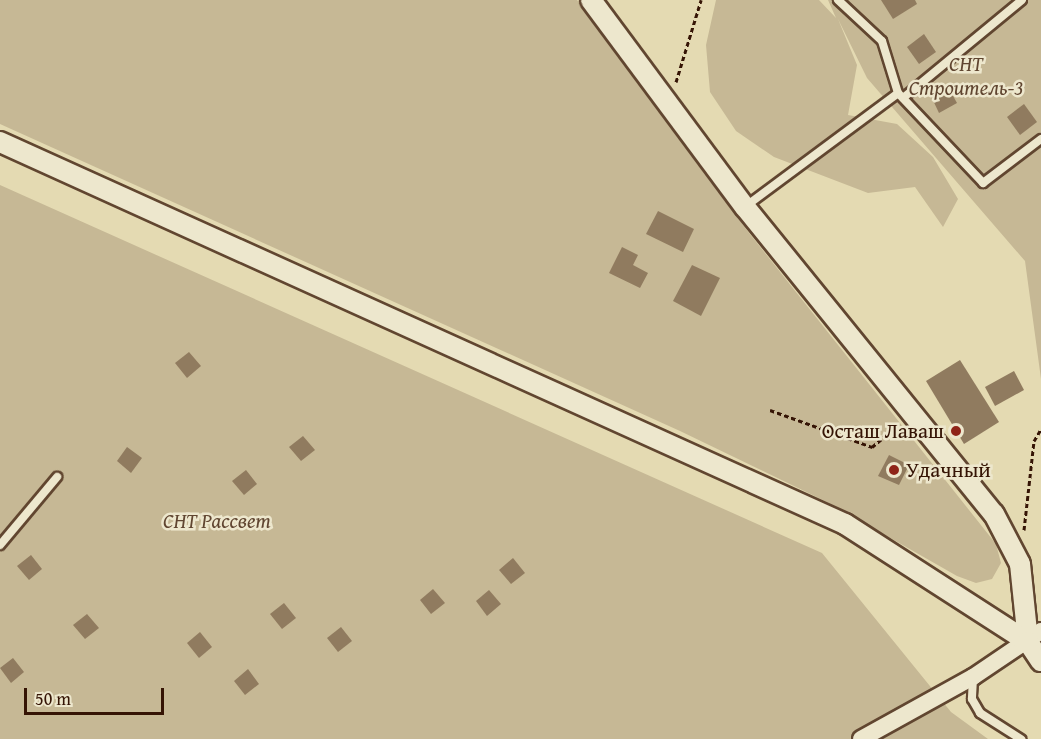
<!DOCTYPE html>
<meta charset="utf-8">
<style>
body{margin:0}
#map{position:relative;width:1041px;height:739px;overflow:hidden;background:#e4dab2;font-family:"Gentium Book Plus",serif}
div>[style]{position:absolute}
.green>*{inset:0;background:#c6b895}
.building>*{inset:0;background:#907b5f}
.path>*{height:3px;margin-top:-1.5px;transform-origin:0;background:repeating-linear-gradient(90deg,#351405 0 4.5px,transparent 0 7.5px)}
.roads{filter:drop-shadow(2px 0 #614630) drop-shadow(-2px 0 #614630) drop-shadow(0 2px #614630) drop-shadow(0 -2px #614630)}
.service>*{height:8px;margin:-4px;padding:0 4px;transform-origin:4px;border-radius:4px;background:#ede7cd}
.minor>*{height:16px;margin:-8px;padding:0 8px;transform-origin:8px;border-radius:8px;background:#ede7cd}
.tertiary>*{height:20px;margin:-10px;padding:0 10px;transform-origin:10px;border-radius:10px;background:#ede7cd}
.dots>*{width:16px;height:16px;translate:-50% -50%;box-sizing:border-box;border:3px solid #ede7cd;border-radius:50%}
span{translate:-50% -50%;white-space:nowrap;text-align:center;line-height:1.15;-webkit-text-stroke:5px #ede7cd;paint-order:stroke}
.park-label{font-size:21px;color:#604530;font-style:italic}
.poi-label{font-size:21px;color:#351405}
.right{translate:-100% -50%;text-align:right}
.left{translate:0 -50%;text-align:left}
.scale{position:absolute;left:24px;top:688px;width:140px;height:27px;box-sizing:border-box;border:3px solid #351405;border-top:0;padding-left:8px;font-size:18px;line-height:21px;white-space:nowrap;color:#351405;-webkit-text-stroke:4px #ede7cd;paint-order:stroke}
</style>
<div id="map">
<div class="green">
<div style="clip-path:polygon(0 0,577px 0,746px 229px,996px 544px,1001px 563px,992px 579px,976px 583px,957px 576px,829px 503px,680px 431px,0 124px)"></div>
<div style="clip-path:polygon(716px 0,819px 0,836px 18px,828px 0,1041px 0,1041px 379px,1025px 261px,867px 78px,838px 19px,857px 65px,848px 115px,897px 124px,933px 157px,958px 199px,943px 227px,915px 187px,868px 193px,774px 157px,736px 131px,710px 92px,706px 45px)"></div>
<div style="clip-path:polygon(0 185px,822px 553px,951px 712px,988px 739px,0 739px)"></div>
</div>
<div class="building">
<div style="clip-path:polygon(881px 0,915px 0,917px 4px,893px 19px)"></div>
<div style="clip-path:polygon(924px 34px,936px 52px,919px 64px,907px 47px)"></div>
<div style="clip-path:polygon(947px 85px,957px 103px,939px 113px,930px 94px)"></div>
<div style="clip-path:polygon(1024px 104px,1037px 122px,1020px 135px,1007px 117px)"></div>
<div style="clip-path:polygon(658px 211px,694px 229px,683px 252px,646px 234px)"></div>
<div style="clip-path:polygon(622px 247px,638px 255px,633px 265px,648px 273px,640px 288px,609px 273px)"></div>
<div style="clip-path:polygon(692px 265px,720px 278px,701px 316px,673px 301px)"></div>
<div style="clip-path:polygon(189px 352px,201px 366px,187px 378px,175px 363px)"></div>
<div style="clip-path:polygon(960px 360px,999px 422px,964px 444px,926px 381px)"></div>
<div style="clip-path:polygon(1014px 371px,1024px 390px,995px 406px,985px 387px)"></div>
<div style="clip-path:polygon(303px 436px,315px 450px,301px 461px,289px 447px)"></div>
<div style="clip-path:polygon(127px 447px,142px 458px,131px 473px,117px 461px)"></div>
<div style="clip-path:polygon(889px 455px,909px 465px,899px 485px,878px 476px)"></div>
<div style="clip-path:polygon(246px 470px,257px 484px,244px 495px,232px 481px)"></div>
<div style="clip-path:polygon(31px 555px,42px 569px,29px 580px,17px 566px)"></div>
<div style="clip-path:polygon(513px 558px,525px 573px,511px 584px,499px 570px)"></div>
<div style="clip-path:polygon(433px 589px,445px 603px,431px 614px,420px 600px)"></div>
<div style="clip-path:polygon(489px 590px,501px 604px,487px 616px,476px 601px)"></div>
<div style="clip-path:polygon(284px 603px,296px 618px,282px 629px,270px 614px)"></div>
<div style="clip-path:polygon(87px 614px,99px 628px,85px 639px,73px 625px)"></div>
<div style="clip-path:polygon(341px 627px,352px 641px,338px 652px,327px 638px)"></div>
<div style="clip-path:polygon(200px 632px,212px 647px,199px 658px,187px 643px)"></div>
<div style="clip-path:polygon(13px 658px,24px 672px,11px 683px,0 668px)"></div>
<div style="clip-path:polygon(248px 669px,259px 684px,245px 695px,234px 681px)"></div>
</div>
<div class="path">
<div style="left:676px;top:82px;width:86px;rotate:-73deg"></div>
<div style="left:770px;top:410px;width:109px;rotate:19.9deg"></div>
<div style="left:872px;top:447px;width:35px;rotate:-40deg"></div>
<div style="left:1024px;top:530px;width:90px;rotate:-83.6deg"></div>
<div style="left:1034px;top:441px;width:14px;rotate:-60deg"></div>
</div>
<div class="roads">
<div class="service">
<div style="left:838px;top:0;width:60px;rotate:43deg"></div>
<div style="left:882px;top:41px;width:54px;rotate:72.9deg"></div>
<div style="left:898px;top:93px;width:124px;rotate:46.6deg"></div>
<div style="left:983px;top:183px;width:73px;rotate:-37.2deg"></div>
<div style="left:903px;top:98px;width:154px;rotate:-39.5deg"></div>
<div style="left:746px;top:206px;width:189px;rotate:-36.6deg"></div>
<div style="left:0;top:545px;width:89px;rotate:-50deg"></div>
<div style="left:973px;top:678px;width:21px;rotate:93deg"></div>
<div style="left:972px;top:699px;width:16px;rotate:60deg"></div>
<div style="left:980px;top:713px;width:49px;rotate:32.4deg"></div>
</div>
<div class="minor">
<div style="left:861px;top:739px;width:128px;rotate:-29deg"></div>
<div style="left:973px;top:677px;width:82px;rotate:-34.1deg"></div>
</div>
<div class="tertiary">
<div style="left:591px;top:0;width:258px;rotate:53.4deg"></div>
<div style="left:745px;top:207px;width:395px;rotate:51deg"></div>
<div style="left:994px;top:514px;width:56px;rotate:62.5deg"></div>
<div style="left:1020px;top:564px;width:78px;rotate:84.1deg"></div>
<div style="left:0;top:142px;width:927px;rotate:24.33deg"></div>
<div style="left:845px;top:524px;width:218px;rotate:32.8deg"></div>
<div style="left:1028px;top:642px;width:23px;rotate:56deg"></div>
</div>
</div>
<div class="dots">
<div style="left:956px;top:431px;background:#8f2418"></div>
<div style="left:894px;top:470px;background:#8f2418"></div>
</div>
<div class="park-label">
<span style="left:966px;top:76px">СНТ<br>Строитель-3</span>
<span style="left:217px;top:521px">СНТ Рассвет</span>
</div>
<div class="poi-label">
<span class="right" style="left:944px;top:431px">Осташ Лаваш</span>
<span class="left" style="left:906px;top:470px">Удачный</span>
</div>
<div class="scale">50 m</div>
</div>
